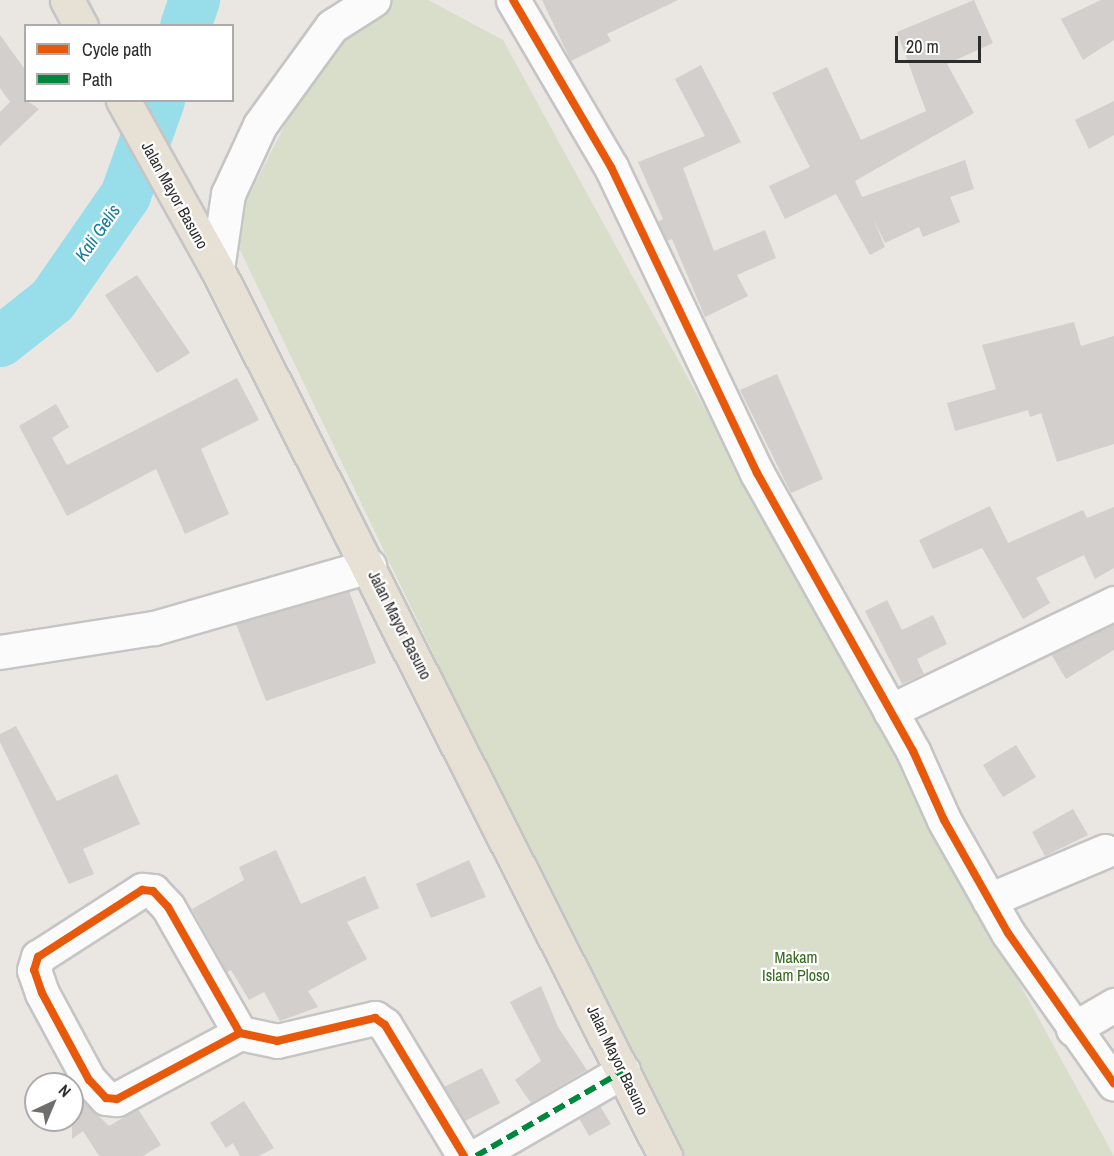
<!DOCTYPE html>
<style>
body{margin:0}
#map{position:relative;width:1114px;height:1156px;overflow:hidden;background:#eae6e2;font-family:"Archivo Narrow",sans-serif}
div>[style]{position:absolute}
.cemetery>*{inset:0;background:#d8deca}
.river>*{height:51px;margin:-25.5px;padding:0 25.5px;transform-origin:25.5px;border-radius:25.5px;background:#98ddea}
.building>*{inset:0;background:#d2cfcc}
.roads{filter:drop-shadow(2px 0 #c6c5c5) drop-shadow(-2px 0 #c6c5c5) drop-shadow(0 2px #c6c5c5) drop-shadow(0 -2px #c6c5c5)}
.minor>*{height:33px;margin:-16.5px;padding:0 16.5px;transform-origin:16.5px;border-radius:16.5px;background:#fcfbfb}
.major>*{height:33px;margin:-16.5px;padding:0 16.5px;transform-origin:16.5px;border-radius:16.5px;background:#e7e1d5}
.quiet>*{height:6px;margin-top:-3px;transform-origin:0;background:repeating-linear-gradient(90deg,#00873e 0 12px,transparent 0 18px)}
.cycleway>*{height:8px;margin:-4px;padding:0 4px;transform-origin:4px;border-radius:4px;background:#e8590c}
span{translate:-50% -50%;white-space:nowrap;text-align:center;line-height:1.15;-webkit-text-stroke:4.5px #fff;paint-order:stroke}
.street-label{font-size:16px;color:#2d2d2d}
.park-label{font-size:16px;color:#346a1c}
.water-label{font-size:18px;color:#107b9d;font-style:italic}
.legend{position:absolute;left:24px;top:24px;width:210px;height:78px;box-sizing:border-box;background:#fff;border:2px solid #ababab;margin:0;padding:8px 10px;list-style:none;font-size:18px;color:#2d2d2d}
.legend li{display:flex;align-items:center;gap:12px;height:30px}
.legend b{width:30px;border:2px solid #ababab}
.north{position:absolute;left:24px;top:1072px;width:60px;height:60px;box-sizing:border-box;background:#fff;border:2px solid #ababab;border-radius:50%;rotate:44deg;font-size:16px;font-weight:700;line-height:24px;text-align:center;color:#2d2d2d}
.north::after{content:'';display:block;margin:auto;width:21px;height:27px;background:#6f6e6c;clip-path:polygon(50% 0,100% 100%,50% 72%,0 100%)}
.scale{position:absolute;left:895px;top:36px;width:86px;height:27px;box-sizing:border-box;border:3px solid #2d2d2d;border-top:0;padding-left:8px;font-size:18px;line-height:21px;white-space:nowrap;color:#2d2d2d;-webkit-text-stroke:4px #fff;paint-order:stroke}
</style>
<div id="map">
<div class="cemetery">
<div style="clip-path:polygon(391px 0,428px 0,503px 40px,1114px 1156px,683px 1156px,521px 837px,231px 231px,324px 48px)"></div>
</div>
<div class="river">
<div style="left:185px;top:26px;width:28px;rotate:-71deg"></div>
<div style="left:0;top:341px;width:66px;rotate:-38.3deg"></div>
<div style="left:52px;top:300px;width:128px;rotate:-55.2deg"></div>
<div style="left:125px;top:195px;width:101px;rotate:-70.3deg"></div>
</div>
<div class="building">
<div style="clip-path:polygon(542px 0,678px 0,607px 34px,611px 41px,571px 61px)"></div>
<div style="clip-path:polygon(974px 0,993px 43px,947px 64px,974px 113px,855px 181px,862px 197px,965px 160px,974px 189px,950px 197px,960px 222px,923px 237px,919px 227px,885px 243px,873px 218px,885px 247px,870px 255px,836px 194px,785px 219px,769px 186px,810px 167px,772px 93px,827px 67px,861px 140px,926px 111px,897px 32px)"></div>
<div style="clip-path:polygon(1101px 0,1114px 0,1114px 40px,1083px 60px,1061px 19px)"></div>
<div style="clip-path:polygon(0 35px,26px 71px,26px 100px,39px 109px,0 146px,0 112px,10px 102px,0 88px)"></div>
<div style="clip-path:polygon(701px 65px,741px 142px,683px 168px,714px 251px,765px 230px,776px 258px,737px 275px,748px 296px,705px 317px,672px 239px,667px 241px,658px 222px,663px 219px,638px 162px,705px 136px,675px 79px)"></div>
<div style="clip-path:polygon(1114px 101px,1114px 135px,1089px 149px,1075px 120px)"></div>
<div style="clip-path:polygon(137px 275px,190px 353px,157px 373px,105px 295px)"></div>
<div style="clip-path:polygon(1074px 322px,1081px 346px,1114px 336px,1114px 444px,1057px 462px,1041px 413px,1030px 417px,1028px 410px,955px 431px,947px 403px,996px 389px,982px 345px)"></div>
<div style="clip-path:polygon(777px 374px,823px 479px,791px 493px,740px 390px)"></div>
<div style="clip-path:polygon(237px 378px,259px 420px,201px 449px,229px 514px,185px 534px,156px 469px,67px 516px,19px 426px,56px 404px,69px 427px,52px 438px,67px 465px)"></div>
<div style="clip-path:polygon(990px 506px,1008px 543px,1083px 510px,1087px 518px,1114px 507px,1114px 568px,1095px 579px,1084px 555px,1036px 578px,1050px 603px,1023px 619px,982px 548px,933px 569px,919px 540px)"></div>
<div style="clip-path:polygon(349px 591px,376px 663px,266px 701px,236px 624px)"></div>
<div style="clip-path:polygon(887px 600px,902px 630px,933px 615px,947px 644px,917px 659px,924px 674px,902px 684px,865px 611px)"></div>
<div style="clip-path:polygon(1114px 624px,1114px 650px,1066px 679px,1051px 654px)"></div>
<div style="clip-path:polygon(16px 726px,57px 801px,117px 774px,140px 824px,83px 849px,94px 874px,69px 884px,0 742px,0 734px)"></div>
<div style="clip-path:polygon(1016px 745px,1036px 777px,1003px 797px,983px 765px)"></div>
<div style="clip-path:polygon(1073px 809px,1088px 835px,1045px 856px,1032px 832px)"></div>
<div style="clip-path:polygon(276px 850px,301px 904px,365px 876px,379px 908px,347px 922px,367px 959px,308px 991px,318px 1007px,280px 1021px,264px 992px,249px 1000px,231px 970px,227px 972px,192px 909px,244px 880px,239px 867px)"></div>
<div style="clip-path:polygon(469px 860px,486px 897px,431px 918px,416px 884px)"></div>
<div style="clip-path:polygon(541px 986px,558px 1027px,587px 1070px,531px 1103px,515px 1080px,541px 1061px,510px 1002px)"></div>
<div style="clip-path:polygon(482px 1068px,500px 1103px,465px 1121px,444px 1087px)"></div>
<div style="clip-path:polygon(80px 1098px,109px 1126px,138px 1109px,161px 1145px,143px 1156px,99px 1156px,83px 1131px,72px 1139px,72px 1104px)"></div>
<div style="clip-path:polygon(244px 1101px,274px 1148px,259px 1156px,240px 1156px,233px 1143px,226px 1148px,210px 1123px)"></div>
<div style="clip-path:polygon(600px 1106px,611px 1124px,589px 1136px,579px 1118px)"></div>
</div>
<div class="roads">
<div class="minor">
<div style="left:513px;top:0;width:194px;rotate:59.6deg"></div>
<div style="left:611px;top:167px;width:339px;rotate:64.5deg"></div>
<div style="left:757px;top:473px;width:319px;rotate:60.7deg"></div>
<div style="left:913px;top:751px;width:76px;rotate:65.8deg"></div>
<div style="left:944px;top:820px;width:130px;rotate:60.5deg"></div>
<div style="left:1008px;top:933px;width:184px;rotate:54.9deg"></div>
<div style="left:217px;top:269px;width:76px;rotate:-81.7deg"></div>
<div style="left:228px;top:194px;width:76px;rotate:-65.1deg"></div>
<div style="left:260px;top:125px;width:122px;rotate:-54deg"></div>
<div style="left:332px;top:26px;width:49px;rotate:-32.4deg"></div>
<div style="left:0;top:652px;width:156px;rotate:-8.9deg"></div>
<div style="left:154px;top:628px;width:224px;rotate:-16.1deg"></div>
<div style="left:890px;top:711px;width:249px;rotate:-25.7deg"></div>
<div style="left:989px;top:900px;width:126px;rotate:-22.9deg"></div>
<div style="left:1073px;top:1029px;width:48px;rotate:-30.3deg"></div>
<div style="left:240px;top:1033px;width:140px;rotate:151.8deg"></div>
<div style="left:117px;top:1099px;width:11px;rotate:-175deg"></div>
<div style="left:106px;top:1098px;width:25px;rotate:-133deg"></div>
<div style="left:89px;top:1080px;width:99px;rotate:-118.4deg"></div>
<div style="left:42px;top:993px;width:24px;rotate:-109deg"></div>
<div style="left:34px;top:970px;width:14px;rotate:-73deg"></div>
<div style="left:38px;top:957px;width:124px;rotate:-32.8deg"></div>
<div style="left:142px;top:890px;width:11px;rotate:5deg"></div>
<div style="left:153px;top:891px;width:22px;rotate:47deg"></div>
<div style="left:168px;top:907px;width:145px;rotate:60.3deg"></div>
<div style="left:240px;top:1033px;width:38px;rotate:12deg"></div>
<div style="left:277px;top:1041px;width:101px;rotate:-13.2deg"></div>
<div style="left:375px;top:1018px;width:12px;rotate:35deg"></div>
<div style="left:385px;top:1025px;width:153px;rotate:58.9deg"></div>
<div style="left:476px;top:1156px;width:170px;rotate:-30deg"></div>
</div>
<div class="major">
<div style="left:67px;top:0;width:30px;rotate:62deg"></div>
<div style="left:123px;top:100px;width:193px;rotate:60.9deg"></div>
<div style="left:217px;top:269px;width:994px;rotate:63.2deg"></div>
</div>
</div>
<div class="quiet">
<div style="left:476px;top:1156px;width:170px;rotate:-30deg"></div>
</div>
<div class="cycleway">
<div style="left:513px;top:0;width:194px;rotate:59.6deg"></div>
<div style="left:611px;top:167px;width:339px;rotate:64.5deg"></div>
<div style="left:757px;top:473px;width:319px;rotate:60.7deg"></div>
<div style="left:913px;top:751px;width:76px;rotate:65.8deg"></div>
<div style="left:944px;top:820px;width:130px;rotate:60.5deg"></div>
<div style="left:1008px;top:933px;width:184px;rotate:54.9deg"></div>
<div style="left:240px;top:1033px;width:140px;rotate:151.8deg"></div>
<div style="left:117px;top:1099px;width:11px;rotate:-175deg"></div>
<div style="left:106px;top:1098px;width:25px;rotate:-133deg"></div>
<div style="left:89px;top:1080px;width:99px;rotate:-118.4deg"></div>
<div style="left:42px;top:993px;width:24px;rotate:-109deg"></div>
<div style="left:34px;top:970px;width:14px;rotate:-73deg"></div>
<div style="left:38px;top:957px;width:124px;rotate:-32.8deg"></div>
<div style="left:142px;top:890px;width:11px;rotate:5deg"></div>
<div style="left:153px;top:891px;width:22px;rotate:47deg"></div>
<div style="left:168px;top:907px;width:145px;rotate:60.3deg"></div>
<div style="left:240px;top:1033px;width:38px;rotate:12deg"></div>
<div style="left:277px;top:1041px;width:101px;rotate:-13.2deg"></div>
<div style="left:375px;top:1018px;width:12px;rotate:35deg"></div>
<div style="left:385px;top:1025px;width:153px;rotate:58.9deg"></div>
</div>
<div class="street-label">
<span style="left:175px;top:195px;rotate:61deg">Jalan Mayor Basuno</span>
<span style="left:400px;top:625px;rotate:63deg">Jalan Mayor Basuno</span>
<span style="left:618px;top:1060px;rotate:64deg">Jalan Mayor Basuno</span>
</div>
<div class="park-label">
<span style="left:796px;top:966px">Makam<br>Islam Ploso</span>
</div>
<div class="water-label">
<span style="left:98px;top:233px;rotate:-55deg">Kali Gelis</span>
</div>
<ul class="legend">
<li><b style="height:8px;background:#e8590c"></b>Cycle path</li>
<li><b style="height:8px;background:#00873e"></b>Path</li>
</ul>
<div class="north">N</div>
<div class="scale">20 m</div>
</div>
